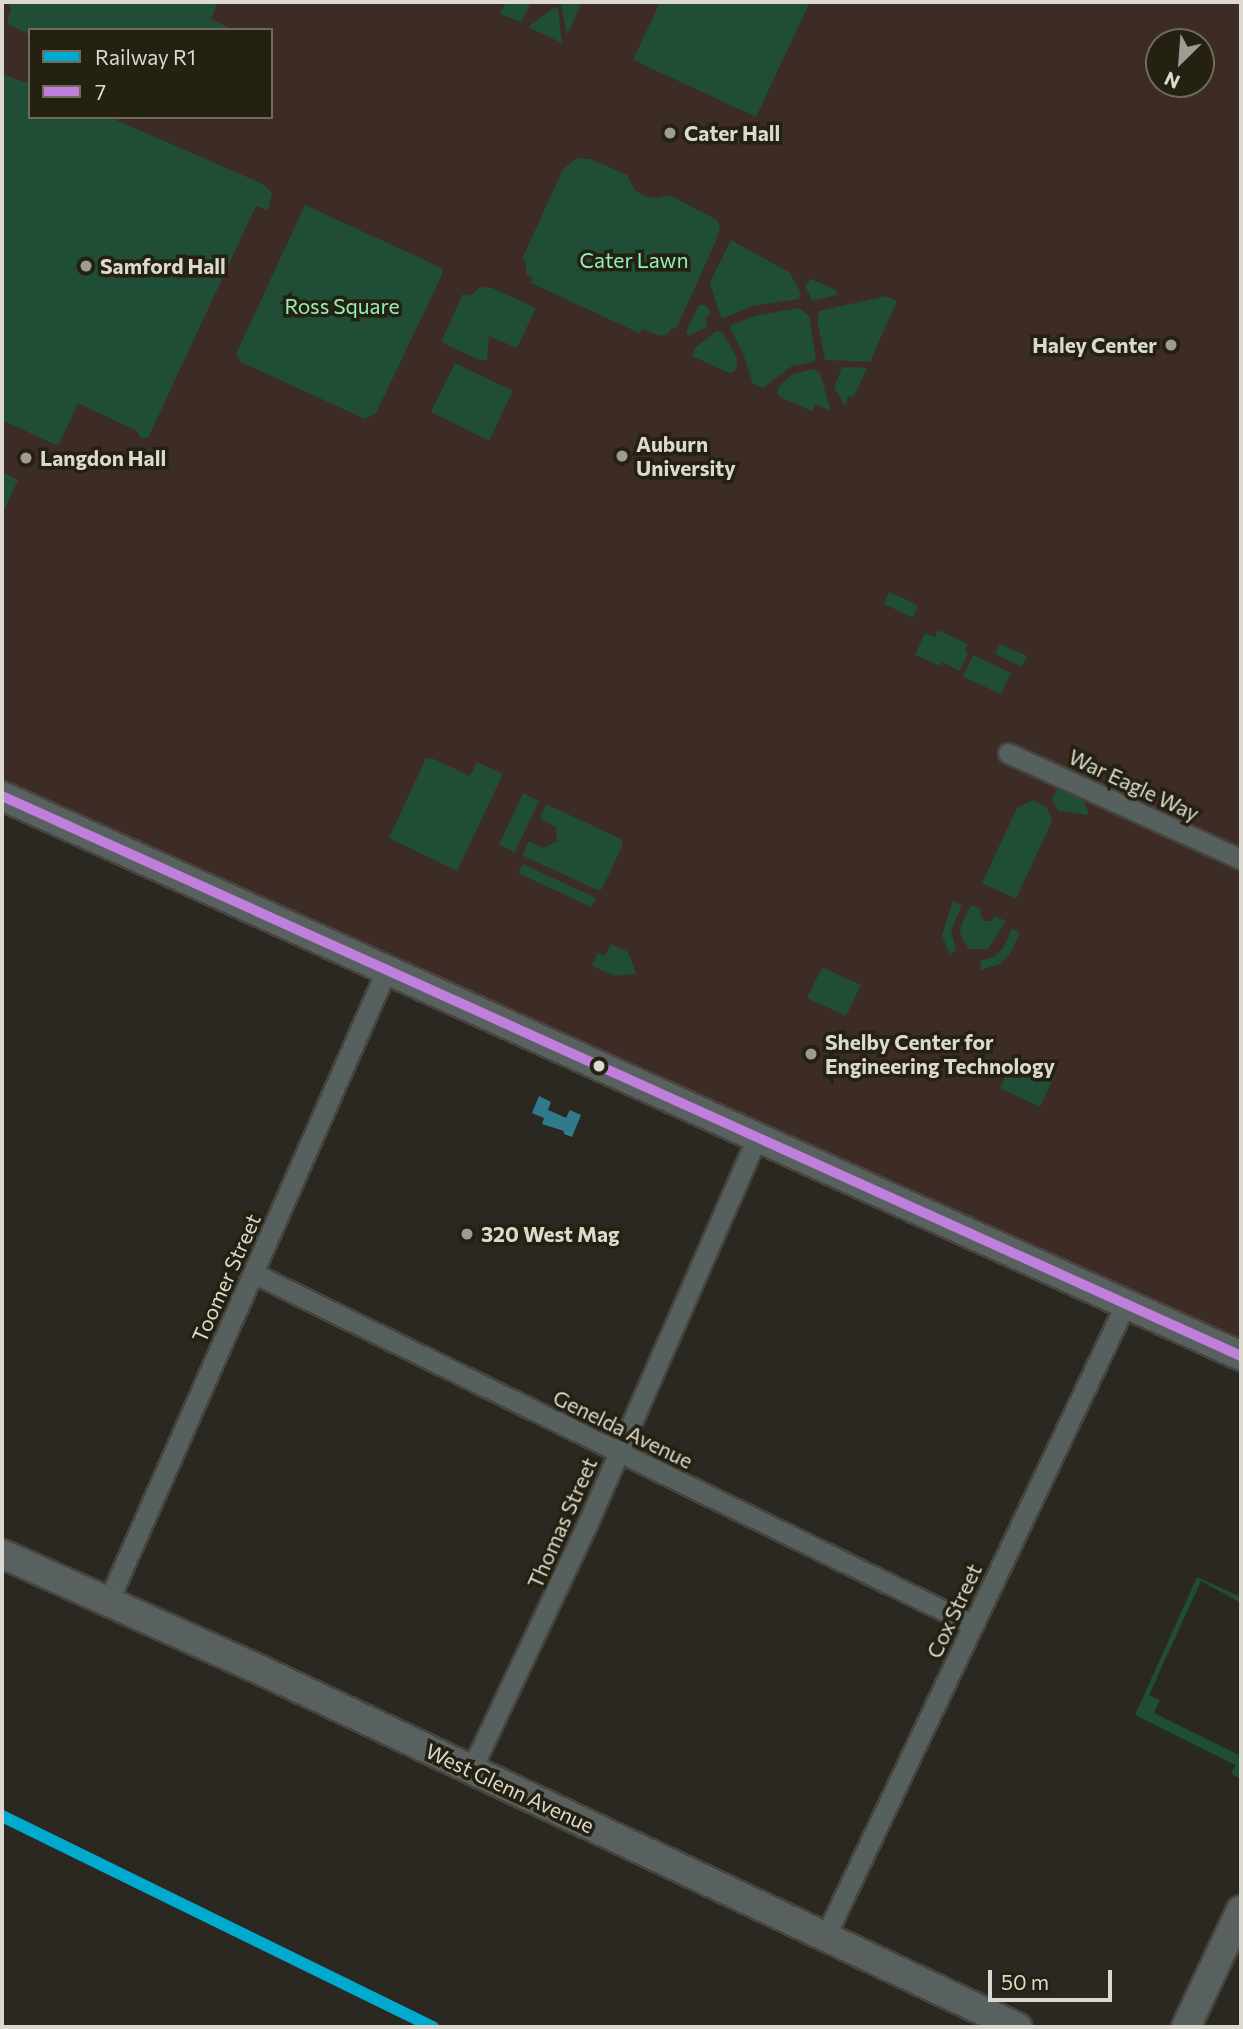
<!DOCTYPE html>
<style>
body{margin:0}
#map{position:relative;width:1243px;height:2029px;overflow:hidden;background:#2a2820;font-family:Commissioner,sans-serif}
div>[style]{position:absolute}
.education>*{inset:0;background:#3d2c25}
.green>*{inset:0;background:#1f4d35}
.water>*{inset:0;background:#317a8e}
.roads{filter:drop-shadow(2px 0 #46443d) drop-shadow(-2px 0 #46443d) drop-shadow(0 2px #46443d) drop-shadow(0 -2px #46443d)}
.street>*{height:19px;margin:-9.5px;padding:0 9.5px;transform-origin:9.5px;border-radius:9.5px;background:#56605f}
.secondary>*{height:28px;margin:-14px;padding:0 14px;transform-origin:14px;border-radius:14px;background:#586160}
.bus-1>*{height:10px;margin:-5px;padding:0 5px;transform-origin:5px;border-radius:5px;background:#c07fdc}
.rail-1>*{height:12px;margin:-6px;padding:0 6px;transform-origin:6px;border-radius:6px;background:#00a9ce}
.dots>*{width:19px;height:19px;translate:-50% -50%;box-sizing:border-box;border:4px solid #252111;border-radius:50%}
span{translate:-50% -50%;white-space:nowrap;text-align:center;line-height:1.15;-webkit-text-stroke:7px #252111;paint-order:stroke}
.poi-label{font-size:21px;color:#dcdad0;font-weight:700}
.left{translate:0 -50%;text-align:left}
.right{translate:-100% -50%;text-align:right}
.park-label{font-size:21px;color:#92eebb}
.street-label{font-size:21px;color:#dcdad0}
.frame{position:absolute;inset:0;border:4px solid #dcdad0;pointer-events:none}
.legend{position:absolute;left:28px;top:28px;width:245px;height:91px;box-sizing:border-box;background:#252111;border:2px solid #6e6b5d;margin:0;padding:9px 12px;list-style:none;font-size:21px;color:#dcdad0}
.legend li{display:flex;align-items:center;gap:14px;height:35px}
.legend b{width:35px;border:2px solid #6e6b5d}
.north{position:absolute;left:1145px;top:28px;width:70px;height:70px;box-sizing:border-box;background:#252111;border:2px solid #6e6b5d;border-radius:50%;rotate:205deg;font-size:19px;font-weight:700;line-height:28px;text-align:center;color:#dcdad0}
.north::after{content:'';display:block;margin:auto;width:24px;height:32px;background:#9e9c92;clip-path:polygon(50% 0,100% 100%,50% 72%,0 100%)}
.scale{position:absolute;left:988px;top:1970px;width:124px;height:32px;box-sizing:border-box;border:4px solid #dcdad0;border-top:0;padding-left:9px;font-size:21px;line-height:24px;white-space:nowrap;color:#dcdad0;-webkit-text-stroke:5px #252111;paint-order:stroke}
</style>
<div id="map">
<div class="education">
<div style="clip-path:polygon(evenodd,2px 2px,1241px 2px,1241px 1356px,2px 796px,2px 2px,30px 30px,271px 30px,271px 117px,30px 117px,30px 30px,2px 2px,1159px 42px,1201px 42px,1201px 84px,1159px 84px,1159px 42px)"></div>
</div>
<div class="green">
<div style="clip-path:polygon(8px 2px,218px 2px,211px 19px,229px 28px,30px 30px,30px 35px,7px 23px,11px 9px)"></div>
<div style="clip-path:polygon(506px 2px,531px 2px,522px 22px,500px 14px)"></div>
<div style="clip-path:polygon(563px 2px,582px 2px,567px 35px,561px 6px)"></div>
<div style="clip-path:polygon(660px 2px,810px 2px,756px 117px,633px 60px)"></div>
<div style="clip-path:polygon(555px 7px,558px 9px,562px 43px,528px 27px)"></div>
<div style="clip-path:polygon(2px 74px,30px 84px,30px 117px,109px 117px,263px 184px,272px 193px,268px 210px,256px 206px,148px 438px,141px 438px,137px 431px,78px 403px,58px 446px,2px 420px)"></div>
<div style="clip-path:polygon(577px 158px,591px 159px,627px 175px,635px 190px,644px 196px,657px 198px,669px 195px,717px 220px,720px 228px,715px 243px,676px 329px,672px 328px,668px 334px,660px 336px,642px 329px,639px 333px,531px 283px,533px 279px,526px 274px,526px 261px,522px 259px,563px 169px)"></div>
<div style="clip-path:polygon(305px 205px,442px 268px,442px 275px,376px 413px,365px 419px,241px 362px,236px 354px)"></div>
<div style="clip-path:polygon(731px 240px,790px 273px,800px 292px,799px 299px,752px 306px,724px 318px,720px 316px,710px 282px)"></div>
<div style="clip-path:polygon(811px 279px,836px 290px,837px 295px,812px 301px,805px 285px)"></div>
<div style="clip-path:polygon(480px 287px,492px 288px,536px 308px,517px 348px,489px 336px,487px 360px,479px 360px,441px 342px,463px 294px,470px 296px)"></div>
<div style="clip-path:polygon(886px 296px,897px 301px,870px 362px,825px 360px,817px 320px,819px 311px)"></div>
<div style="clip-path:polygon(699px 305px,705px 305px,711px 313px,706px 318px,707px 327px,688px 336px,686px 332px)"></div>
<div style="clip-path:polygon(799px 308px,809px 316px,816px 359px,812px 362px,792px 366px,763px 388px,753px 384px,743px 353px,729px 326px,754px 316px)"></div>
<div style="clip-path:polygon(716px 331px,723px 333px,736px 356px,737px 367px,734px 372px,729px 373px,692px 356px,695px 348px)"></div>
<div style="clip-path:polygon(455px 363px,513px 391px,489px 441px,431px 412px)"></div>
<div style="clip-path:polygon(842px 367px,867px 368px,853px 398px,849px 396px,845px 405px,834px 388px)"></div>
<div style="clip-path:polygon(814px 369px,820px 374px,831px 411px,816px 404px,812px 411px,780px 397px,777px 393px,779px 386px,793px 374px)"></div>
<div style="clip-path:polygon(2px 472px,18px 480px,2px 515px)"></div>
<div style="clip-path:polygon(889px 592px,918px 605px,913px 618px,884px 604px)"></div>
<div style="clip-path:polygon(938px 630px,968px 644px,965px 651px,968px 653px,960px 671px,942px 662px,940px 666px,915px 655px,925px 633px,935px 637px)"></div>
<div style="clip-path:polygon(1000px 644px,1027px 656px,1022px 667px,995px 654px)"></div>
<div style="clip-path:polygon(973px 655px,1011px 673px,1001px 694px,963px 677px)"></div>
<div style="clip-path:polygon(426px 758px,434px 759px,470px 776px,477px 762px,503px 774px,457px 871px,389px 838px)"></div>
<div style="clip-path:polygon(1058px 787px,1083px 799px,1089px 815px,1058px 811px,1052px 800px)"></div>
<div style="clip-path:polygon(523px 793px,539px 801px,515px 852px,499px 845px)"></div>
<div style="clip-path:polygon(1033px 800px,1047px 807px,1052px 821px,1016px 899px,982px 883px,1017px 808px)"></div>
<div style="clip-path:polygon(546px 804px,621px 839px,623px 844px,602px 889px,597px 890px,522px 855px,529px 841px,543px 848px,557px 841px,556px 828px,540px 818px)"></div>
<div style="clip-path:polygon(523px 864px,596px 898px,591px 907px,518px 873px)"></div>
<div style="clip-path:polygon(953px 901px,962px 905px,951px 931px,956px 949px,950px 956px,942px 935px)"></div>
<div style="clip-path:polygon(971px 905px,982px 910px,980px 915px,984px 921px,992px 921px,995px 916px,1006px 921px,988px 949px,969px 949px,960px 935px,961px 926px)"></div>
<div style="clip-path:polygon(1012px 929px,1020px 933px,1010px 954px,1000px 964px,980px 970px,981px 961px,995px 956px,1003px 948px)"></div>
<div style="clip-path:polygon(611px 944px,628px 952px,636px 974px,615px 976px,592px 966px,598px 953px,605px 956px)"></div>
<div style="clip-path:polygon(822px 967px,861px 985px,846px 1016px,807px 998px)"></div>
<div style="clip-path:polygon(1015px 1056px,1055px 1075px,1040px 1107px,1000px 1088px)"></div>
<div style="clip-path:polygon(1197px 1577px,1241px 1597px,1241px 1603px,1201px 1581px,1149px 1695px,1160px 1700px,1154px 1713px,1241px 1756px,1241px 1779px,1231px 1774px,1235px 1765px,1135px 1715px)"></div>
</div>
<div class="water">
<div style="clip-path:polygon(539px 1096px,551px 1102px,548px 1110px,566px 1118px,570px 1110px,581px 1115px,572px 1137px,564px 1134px,564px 1131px,542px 1124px,544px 1118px,532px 1113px)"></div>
</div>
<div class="roads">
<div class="street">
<div style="left:1008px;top:753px;width:256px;rotate:24.5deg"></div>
<div style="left:253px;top:1273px;width:801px;rotate:26.05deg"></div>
<div style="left:108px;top:1602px;width:690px;rotate:-66.22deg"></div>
<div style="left:471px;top:1770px;width:276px;rotate:-64.7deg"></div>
<div style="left:589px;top:1520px;width:417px;rotate:-66.3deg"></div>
<div style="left:825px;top:1937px;width:700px;rotate:-64.61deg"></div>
</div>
<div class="secondary">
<div style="left:2px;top:796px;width:1360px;rotate:24.32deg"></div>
<div style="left:2px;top:1554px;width:276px;rotate:24.2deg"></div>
<div style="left:254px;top:1667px;width:844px;rotate:25.26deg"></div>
<div style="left:1186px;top:2027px;width:129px;rotate:-64.8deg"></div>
</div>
</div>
<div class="bus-1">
<div style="left:2px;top:796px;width:1360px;rotate:24.32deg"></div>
</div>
<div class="rail-1">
<div style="left:2px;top:1816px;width:480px;rotate:26.1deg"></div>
</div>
<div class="dots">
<div style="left:670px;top:133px;background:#9e9c92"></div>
<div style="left:86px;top:266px;background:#9e9c92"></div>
<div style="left:1171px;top:345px;background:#9e9c92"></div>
<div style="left:622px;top:456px;background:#9e9c92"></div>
<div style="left:26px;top:458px;background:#9e9c92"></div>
<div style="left:811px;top:1054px;background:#9e9c92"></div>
<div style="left:599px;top:1066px;background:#dcdad0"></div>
<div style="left:467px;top:1234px;background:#9e9c92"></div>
</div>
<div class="poi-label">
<span class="left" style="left:684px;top:133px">Cater Hall</span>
<span class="left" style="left:100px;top:266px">Samford Hall</span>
<span class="right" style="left:1157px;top:345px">Haley Center</span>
<span class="left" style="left:636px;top:456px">Auburn<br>University</span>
<span class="left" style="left:40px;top:458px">Langdon Hall</span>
<span class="left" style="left:825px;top:1054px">Shelby Center for<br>Engineering Technology</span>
<span class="left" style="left:481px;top:1234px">320 West Mag</span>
</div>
<div class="park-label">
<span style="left:634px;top:260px">Cater Lawn</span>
<span style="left:342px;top:306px">Ross Square</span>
</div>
<div class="street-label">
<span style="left:1134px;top:785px;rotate:25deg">War Eagle Way</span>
<span style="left:226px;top:1278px;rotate:-66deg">Toomer Street</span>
<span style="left:623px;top:1429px;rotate:26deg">Genelda Avenue</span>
<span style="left:562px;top:1523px;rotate:-66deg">Thomas Street</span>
<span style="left:954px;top:1611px;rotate:-65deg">Cox Street</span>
<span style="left:510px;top:1788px;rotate:25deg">West Glenn Avenue</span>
</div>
<div class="frame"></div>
<ul class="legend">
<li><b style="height:9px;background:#00a9ce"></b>Railway R1</li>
<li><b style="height:9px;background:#c07fdc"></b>7</li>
</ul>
<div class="north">N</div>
<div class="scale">50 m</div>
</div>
